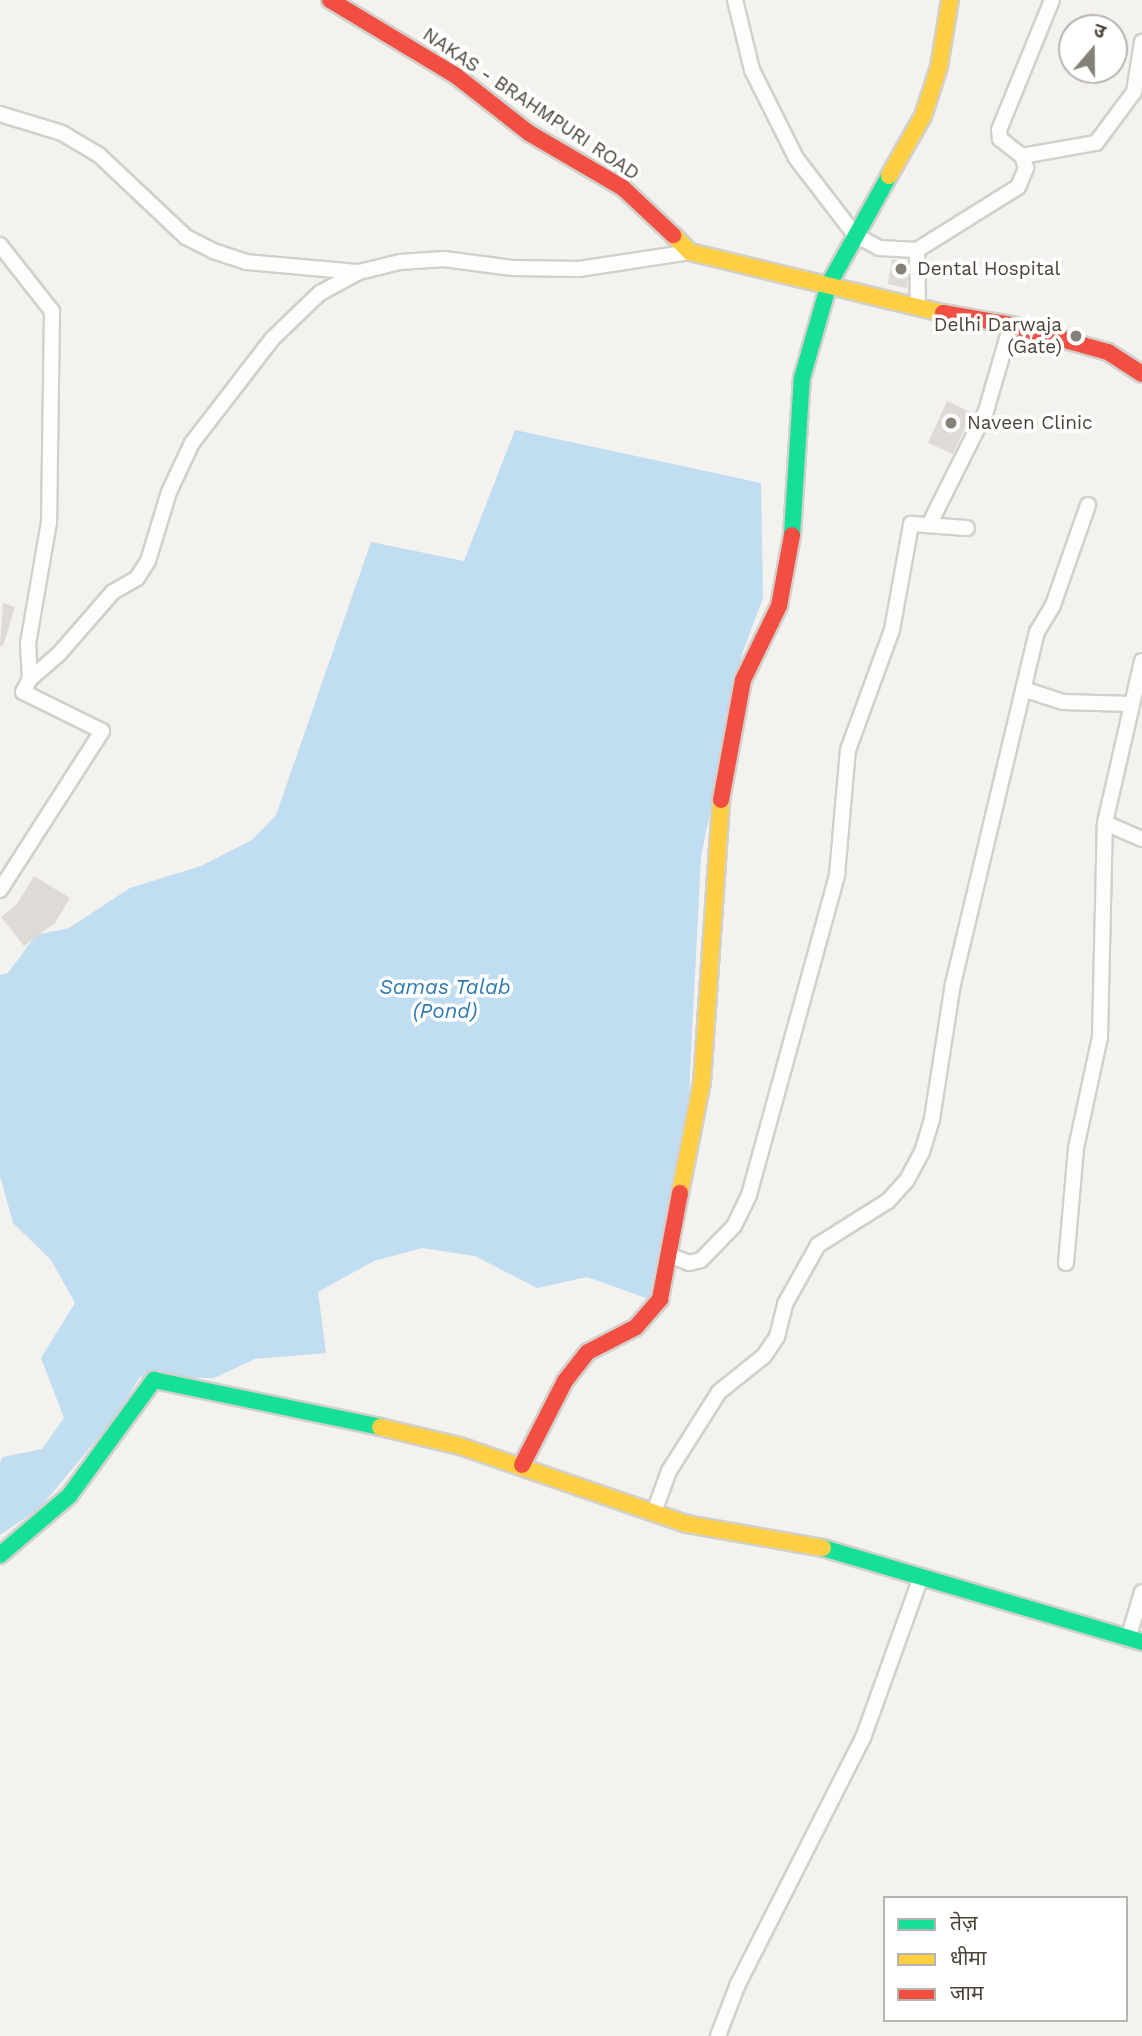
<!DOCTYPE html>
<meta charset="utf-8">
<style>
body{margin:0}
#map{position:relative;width:1142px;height:2036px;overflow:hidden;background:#f4f2ee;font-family:"Work Sans","Noto Sans Devanagari",sans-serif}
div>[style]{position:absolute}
.water>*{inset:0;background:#c0ddf1}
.building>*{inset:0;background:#dedbd6}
.roads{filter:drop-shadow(2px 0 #d2d0cb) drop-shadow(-2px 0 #d2d0cb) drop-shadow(0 2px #d2d0cb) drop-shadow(0 -2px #d2d0cb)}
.street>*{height:14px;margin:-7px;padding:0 7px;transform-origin:7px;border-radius:7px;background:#fdfdfc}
.fast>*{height:16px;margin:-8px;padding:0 8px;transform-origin:8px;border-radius:8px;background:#16e098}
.slow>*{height:16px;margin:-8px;padding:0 8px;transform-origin:8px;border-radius:8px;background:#ffcf43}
.jam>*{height:16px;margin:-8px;padding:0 8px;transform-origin:8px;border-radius:8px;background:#f24e42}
.dots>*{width:19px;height:19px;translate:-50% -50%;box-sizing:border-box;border:4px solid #fff;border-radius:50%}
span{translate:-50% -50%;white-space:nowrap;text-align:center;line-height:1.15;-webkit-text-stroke:7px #fff;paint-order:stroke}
.street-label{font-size:19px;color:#4b4439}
.poi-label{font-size:19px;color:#4b4439}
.left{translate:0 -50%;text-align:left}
.right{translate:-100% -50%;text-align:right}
.water-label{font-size:21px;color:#2e7ab2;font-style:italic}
.legend{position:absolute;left:883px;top:1896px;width:245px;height:126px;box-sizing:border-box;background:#fff;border:2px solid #b7b4b0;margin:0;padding:9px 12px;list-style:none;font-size:21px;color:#4b4439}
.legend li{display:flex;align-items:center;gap:14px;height:35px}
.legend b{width:35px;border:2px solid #b7b4b0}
.north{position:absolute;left:1058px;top:14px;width:70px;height:70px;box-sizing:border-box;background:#fff;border:2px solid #b7b4b0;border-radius:50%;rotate:20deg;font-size:19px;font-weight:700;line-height:28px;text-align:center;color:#4b4439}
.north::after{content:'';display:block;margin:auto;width:24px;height:32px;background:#868178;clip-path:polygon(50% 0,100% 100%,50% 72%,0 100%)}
</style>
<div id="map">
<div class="water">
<div style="clip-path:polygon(515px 430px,761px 483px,763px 598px,742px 654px,701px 857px,688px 1114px,649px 1299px,587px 1277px,537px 1288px,475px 1256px,422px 1248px,374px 1261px,318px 1292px,326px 1353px,255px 1359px,214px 1378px,140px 1377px,116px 1416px,40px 1508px,0 1535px,0 1462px,3px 1457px,42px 1449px,64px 1418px,41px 1358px,75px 1303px,51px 1260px,13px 1223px,0 1176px,0 975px,8px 973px,36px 935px,69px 928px,130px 888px,201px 866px,252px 840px,276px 815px,371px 542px,464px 561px)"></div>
</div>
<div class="building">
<div style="clip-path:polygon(892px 259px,908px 261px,907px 288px,888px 284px)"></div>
<div style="clip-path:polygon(947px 401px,972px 413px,953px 454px,928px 443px)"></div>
<div style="clip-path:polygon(3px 603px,15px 607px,3px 646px,0 646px)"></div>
<div style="clip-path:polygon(34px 876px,70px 898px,55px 923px,24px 946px,1px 917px,17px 904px)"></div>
</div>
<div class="roads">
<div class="street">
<div style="left:735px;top:0;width:72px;rotate:76.3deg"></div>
<div style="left:752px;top:70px;width:98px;rotate:63.4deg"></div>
<div style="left:796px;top:158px;width:97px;rotate:52.5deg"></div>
<div style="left:855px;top:235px;width:27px;rotate:28deg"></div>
<div style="left:879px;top:248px;width:38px;rotate:3deg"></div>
<div style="left:917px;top:250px;width:119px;rotate:-32deg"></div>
<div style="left:1018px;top:187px;width:21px;rotate:-67deg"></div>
<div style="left:1026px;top:168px;width:13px;rotate:-108deg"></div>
<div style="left:1022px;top:156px;width:28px;rotate:-142deg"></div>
<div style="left:1000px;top:139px;width:9px;rotate:-96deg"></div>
<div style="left:999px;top:130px;width:140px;rotate:-67.8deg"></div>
<div style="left:0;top:114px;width:65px;rotate:17deg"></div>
<div style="left:62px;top:133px;width:43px;rotate:30.7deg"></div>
<div style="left:99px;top:155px;width:120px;rotate:43.3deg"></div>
<div style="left:186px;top:237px;width:30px;rotate:27deg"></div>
<div style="left:213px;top:251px;width:35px;rotate:18deg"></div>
<div style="left:246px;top:262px;width:113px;rotate:5.1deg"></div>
<div style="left:1022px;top:156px;width:75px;rotate:-10deg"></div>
<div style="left:1096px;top:143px;width:64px;rotate:-53.3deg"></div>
<div style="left:1134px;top:92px;width:51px;rotate:-80.9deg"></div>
<div style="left:0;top:245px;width:84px;rotate:51.8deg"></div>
<div style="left:52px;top:311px;width:211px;rotate:90.8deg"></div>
<div style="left:49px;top:522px;width:123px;rotate:99.8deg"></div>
<div style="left:28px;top:643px;width:36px;rotate:87deg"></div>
<div style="left:917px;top:250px;width:58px;rotate:89deg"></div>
<div style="left:930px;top:523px;width:125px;rotate:-63.4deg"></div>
<div style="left:986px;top:411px;width:90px;rotate:-73.8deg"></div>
<div style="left:1142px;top:661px;width:166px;rotate:102.9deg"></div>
<div style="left:1105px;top:823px;width:40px;rotate:23.4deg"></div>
<div style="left:1023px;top:689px;width:42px;rotate:18deg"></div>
<div style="left:1063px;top:702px;width:69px;rotate:1.7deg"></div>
<div style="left:0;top:890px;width:189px;rotate:-57.3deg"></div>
<div style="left:102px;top:731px;width:88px;rotate:-153.7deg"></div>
<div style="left:23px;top:692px;width:15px;rotate:-62deg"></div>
<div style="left:30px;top:679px;width:37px;rotate:-41deg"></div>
<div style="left:58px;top:655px;width:84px;rotate:-48.9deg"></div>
<div style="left:113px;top:592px;width:28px;rotate:-30deg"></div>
<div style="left:137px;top:578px;width:20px;rotate:-57deg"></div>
<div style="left:148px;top:561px;width:72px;rotate:-73.1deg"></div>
<div style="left:169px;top:492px;width:54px;rotate:-64.9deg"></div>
<div style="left:192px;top:443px;width:131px;rotate:-52.4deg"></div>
<div style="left:272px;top:339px;width:66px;rotate:-43.8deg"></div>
<div style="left:320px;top:293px;width:44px;rotate:-28.3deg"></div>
<div style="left:359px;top:272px;width:42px;rotate:-13.7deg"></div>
<div style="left:400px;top:262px;width:44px;rotate:-3.9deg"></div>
<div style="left:444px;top:259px;width:69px;rotate:7.5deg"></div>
<div style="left:512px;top:268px;width:67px;rotate:0.9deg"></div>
<div style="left:579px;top:269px;width:112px;rotate:-8.7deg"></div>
<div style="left:671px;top:1256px;width:19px;rotate:21deg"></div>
<div style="left:689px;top:1263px;width:12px;rotate:-14deg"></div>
<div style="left:701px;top:1260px;width:47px;rotate:-45.9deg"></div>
<div style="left:734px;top:1226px;width:34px;rotate:-64deg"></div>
<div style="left:749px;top:1195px;width:332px;rotate:-74.6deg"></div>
<div style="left:837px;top:875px;width:125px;rotate:-85deg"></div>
<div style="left:848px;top:750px;width:128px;rotate:-69.9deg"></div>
<div style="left:892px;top:630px;width:108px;rotate:-79.8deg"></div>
<div style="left:911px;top:524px;width:56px;rotate:4.1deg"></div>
<div style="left:1066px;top:1263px;width:115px;rotate:-85deg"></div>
<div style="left:1076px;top:1148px;width:114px;rotate:-77.8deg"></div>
<div style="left:1100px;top:1037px;width:214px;rotate:-88.7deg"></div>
<div style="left:654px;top:1512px;width:44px;rotate:-69.9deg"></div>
<div style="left:669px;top:1471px;width:93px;rotate:-57.7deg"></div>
<div style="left:719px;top:1392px;width:58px;rotate:-38.7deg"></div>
<div style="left:764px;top:1356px;width:23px;rotate:-56deg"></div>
<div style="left:777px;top:1337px;width:34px;rotate:-76deg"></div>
<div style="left:785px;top:1304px;width:68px;rotate:-60.8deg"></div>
<div style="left:818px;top:1245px;width:83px;rotate:-32.2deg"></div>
<div style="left:888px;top:1201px;width:28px;rotate:-48deg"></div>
<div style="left:907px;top:1180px;width:32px;rotate:-62deg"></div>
<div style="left:922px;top:1152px;width:34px;rotate:-73deg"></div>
<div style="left:932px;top:1119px;width:137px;rotate:-81.2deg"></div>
<div style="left:953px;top:984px;width:362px;rotate:-76.6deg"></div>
<div style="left:1037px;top:632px;width:31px;rotate:-59deg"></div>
<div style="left:1053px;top:605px;width:106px;rotate:-70.7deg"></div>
<div style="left:1128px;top:1639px;width:49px;rotate:-73.4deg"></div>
<div style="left:718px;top:2036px;width:56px;rotate:-69deg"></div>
<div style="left:738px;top:1984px;width:276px;rotate:-63.1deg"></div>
<div style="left:863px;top:1738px;width:171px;rotate:-70.2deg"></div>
</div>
<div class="fast">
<div style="left:792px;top:535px;width:157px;rotate:-86.4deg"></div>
<div style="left:802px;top:378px;width:98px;rotate:-74deg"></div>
<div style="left:829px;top:284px;width:124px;rotate:-60.9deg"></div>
<div style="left:823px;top:1548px;width:333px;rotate:16.4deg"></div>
<div style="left:0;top:1555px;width:91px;rotate:-40.5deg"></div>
<div style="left:69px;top:1496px;width:144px;rotate:-53.8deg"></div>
<div style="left:154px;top:1380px;width:231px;rotate:11.7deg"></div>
</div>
<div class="slow">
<div style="left:889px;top:176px;width:69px;rotate:-60.5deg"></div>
<div style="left:923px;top:116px;width:52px;rotate:-71.9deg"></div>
<div style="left:939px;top:67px;width:68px;rotate:-80.7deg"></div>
<div style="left:673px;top:235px;width:24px;rotate:45deg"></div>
<div style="left:690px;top:252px;width:260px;rotate:13.6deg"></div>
<div style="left:680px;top:1193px;width:113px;rotate:-78.8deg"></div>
<div style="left:702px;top:1082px;width:283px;rotate:-86.1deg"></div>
<div style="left:380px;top:1427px;width:82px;rotate:13.4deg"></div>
<div style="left:460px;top:1446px;width:240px;rotate:19deg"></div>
<div style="left:687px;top:1524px;width:138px;rotate:10deg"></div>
</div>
<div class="jam">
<div style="left:330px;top:0;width:146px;rotate:31deg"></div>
<div style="left:455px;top:75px;width:94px;rotate:38.1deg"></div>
<div style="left:529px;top:133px;width:109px;rotate:30.3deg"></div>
<div style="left:623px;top:188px;width:69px;rotate:43.2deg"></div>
<div style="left:943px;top:313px;width:69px;rotate:10deg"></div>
<div style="left:1011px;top:325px;width:101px;rotate:15.6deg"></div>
<div style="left:1108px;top:352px;width:40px;rotate:32.9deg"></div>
<div style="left:721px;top:800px;width:122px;rotate:-79.6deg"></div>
<div style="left:743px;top:680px;width:82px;rotate:-64.1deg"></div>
<div style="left:779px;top:606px;width:72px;rotate:-79.6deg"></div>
<div style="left:522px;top:1465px;width:94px;rotate:-62.9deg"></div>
<div style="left:565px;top:1381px;width:37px;rotate:-52deg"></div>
<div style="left:588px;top:1352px;width:54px;rotate:-27.5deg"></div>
<div style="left:636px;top:1327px;width:37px;rotate:-49deg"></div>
<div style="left:660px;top:1299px;width:108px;rotate:-79.3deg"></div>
</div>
</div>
<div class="dots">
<div style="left:901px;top:269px;background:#868178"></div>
<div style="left:1076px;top:336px;background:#868178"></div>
<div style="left:951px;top:423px;background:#868178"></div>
</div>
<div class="street-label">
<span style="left:531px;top:104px;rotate:34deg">NAKAS - BRAHMPURI ROAD</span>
</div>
<div class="poi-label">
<span class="left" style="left:917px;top:269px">Dental Hospital</span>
<span class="right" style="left:1062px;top:336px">Delhi Darwaja<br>(Gate)</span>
<span class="left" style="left:967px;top:423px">Naveen Clinic</span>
</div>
<div class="water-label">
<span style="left:445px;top:999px">Samas Talab<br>(Pond)</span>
</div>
<ul class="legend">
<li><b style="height:9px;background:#16e098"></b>तेज़</li>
<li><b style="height:9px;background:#ffcf43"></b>धीमा</li>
<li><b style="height:9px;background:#f24e42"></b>जाम</li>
</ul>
<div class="north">उ</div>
</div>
